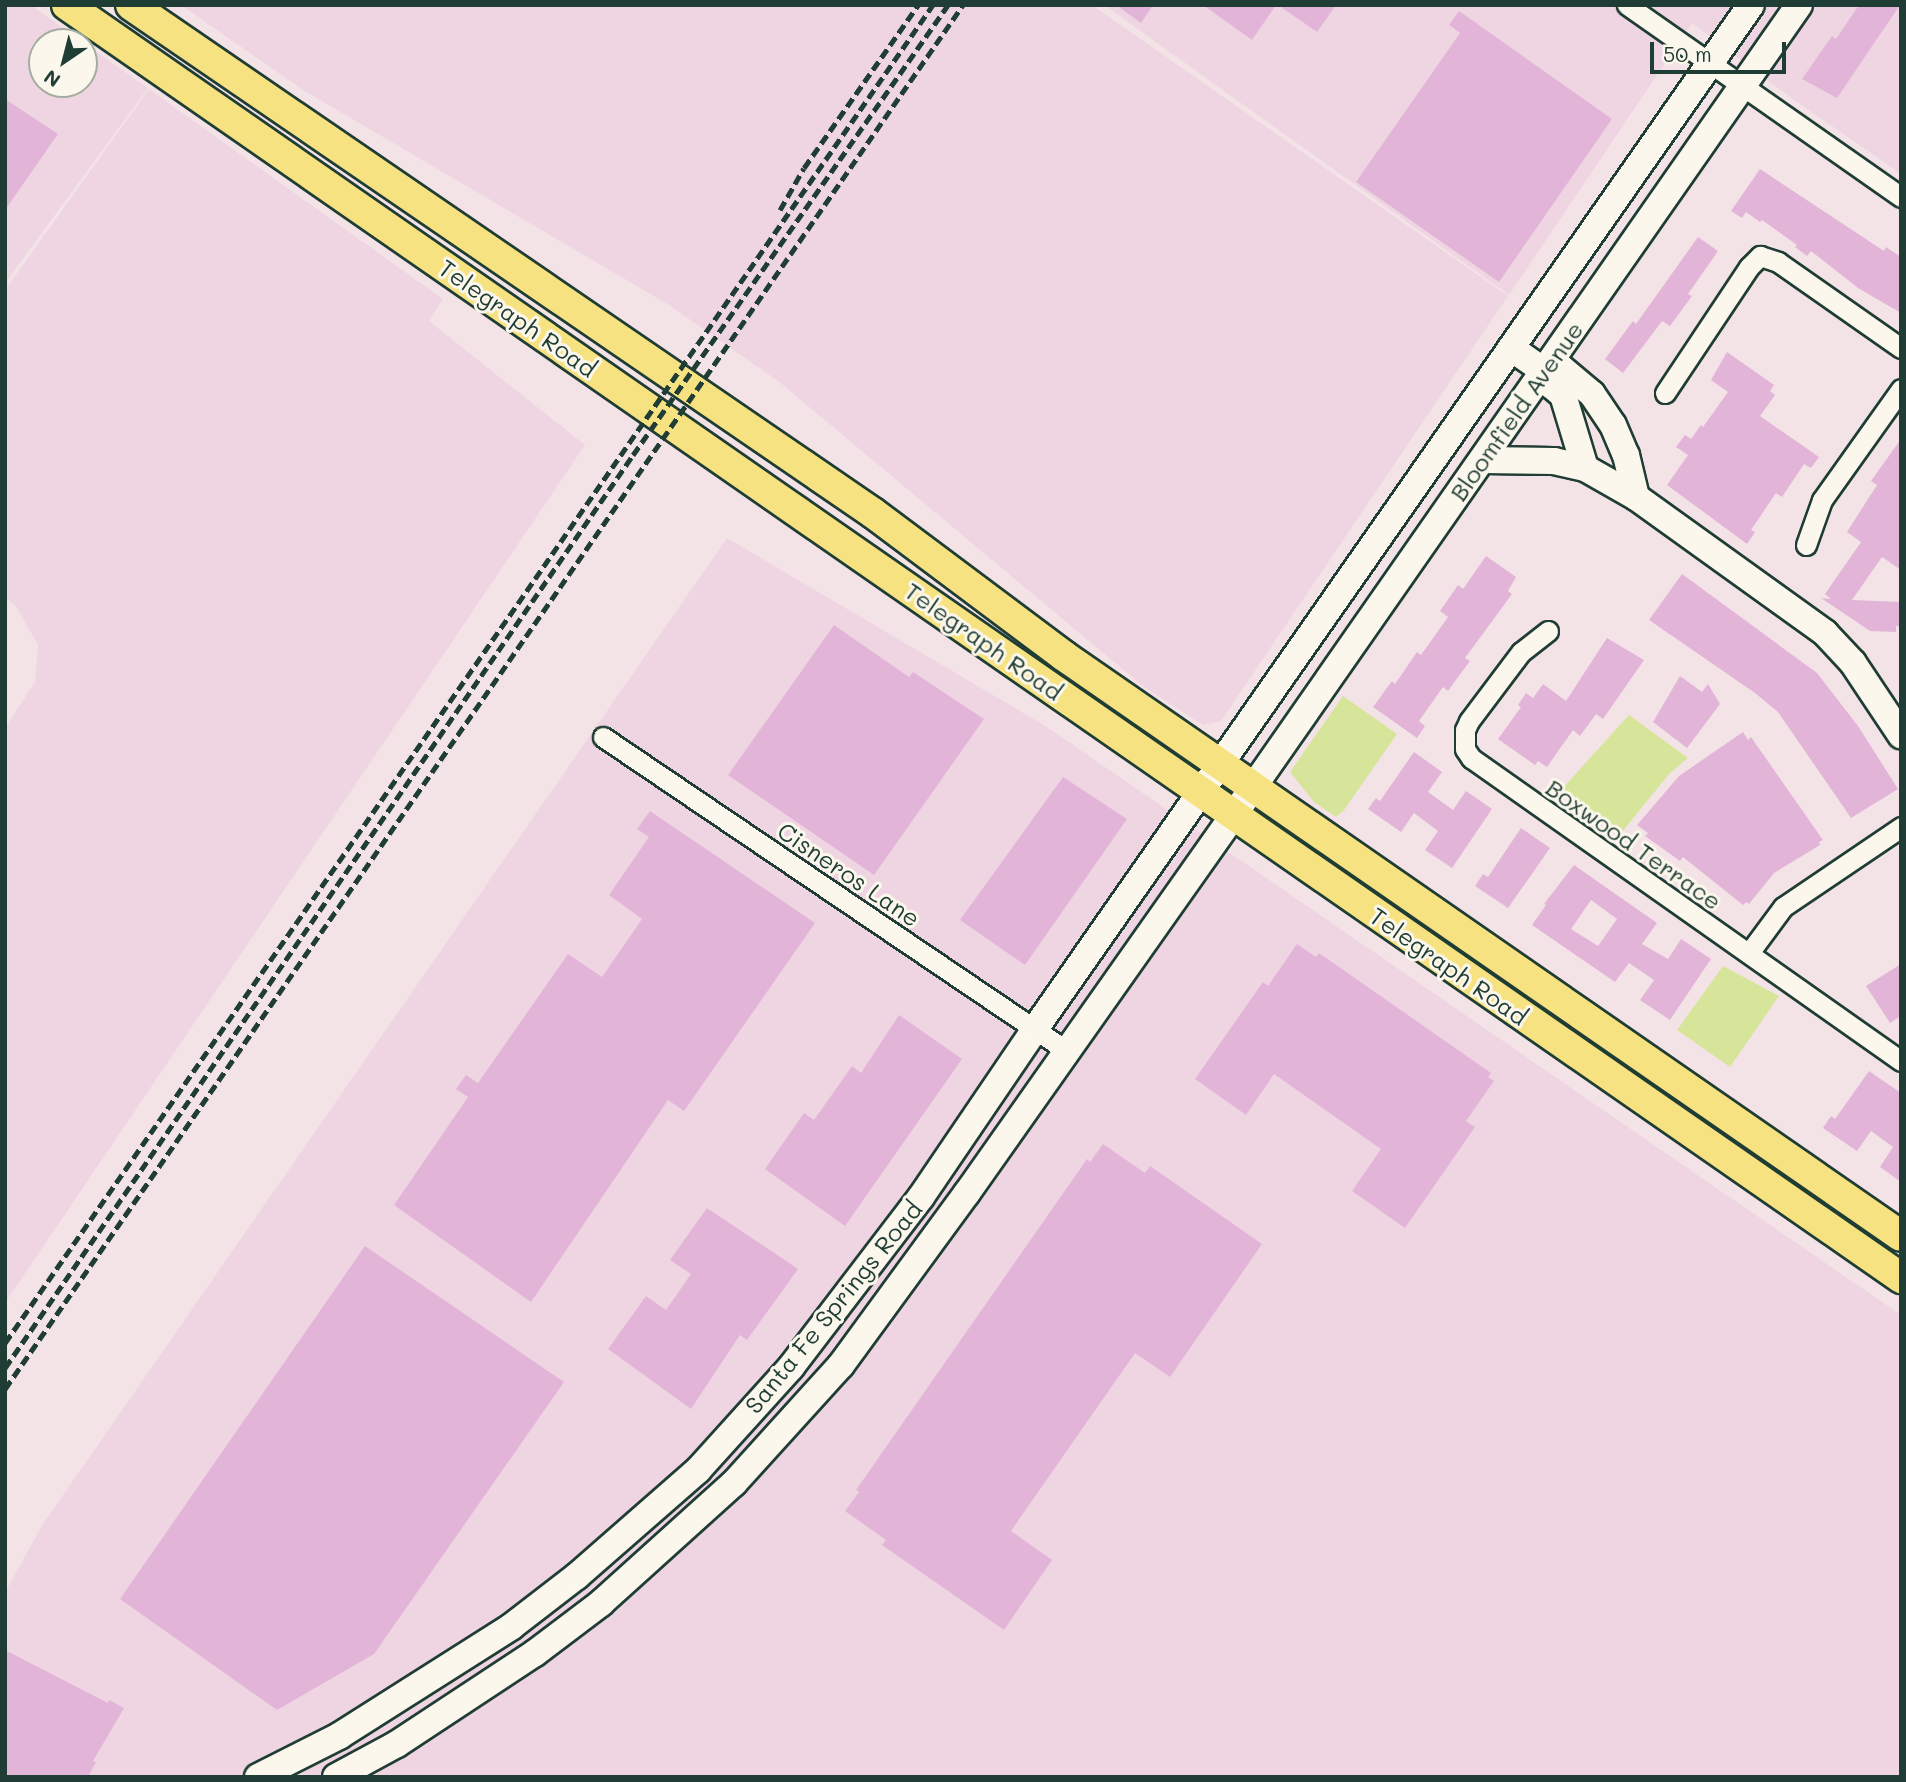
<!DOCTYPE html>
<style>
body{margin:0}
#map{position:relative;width:1906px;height:1782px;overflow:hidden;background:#f4e3e6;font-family:Mali,sans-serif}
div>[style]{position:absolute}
.built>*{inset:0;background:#efd5e2}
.green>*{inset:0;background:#d6e599}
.building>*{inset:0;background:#e2b5d8}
.roads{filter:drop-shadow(2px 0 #1f3d34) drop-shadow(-2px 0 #1f3d34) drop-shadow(0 2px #1f3d34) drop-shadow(0 -2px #1f3d34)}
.street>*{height:19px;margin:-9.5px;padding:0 9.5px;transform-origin:9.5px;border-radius:9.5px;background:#fbf7ec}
.secondary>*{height:26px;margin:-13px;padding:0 13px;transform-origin:13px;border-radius:13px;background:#fbf7ec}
.primary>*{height:30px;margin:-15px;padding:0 15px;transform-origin:15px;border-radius:15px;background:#f7e281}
.rail>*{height:5px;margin-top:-2.5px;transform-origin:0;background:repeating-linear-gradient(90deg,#1f3d34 0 10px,transparent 0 15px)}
span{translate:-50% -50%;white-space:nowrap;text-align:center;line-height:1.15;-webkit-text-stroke:6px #fbf7ec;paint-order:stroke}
.street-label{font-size:24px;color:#1f3d34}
.frame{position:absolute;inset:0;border:7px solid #1f3d34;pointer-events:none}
.north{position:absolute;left:28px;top:28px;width:70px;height:70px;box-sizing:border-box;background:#fbf7ec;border:2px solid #a3ada2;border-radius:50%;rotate:215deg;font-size:19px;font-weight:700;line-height:28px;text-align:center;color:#1f3d34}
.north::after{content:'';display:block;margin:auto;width:24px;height:32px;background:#1f3d34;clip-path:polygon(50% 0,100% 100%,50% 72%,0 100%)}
.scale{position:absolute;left:1650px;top:42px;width:136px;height:32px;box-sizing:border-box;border:4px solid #1f3d34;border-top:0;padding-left:9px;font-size:21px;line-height:24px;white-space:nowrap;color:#1f3d34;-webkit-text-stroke:5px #fbf7ec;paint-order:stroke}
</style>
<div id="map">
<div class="built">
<div style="clip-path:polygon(5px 5px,31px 5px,83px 42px,42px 42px,42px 84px,84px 84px,84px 43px,148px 88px,5px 283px)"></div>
<div style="clip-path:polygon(181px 5px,1092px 5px,1508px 296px,1221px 721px,1203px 725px,1144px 687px,778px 381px,669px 305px,303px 90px)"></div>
<div style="clip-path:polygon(1104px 5px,1901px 5px,1901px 174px,1794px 100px,1692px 23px,1509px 295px)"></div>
<div style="clip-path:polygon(149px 89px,443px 299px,429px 321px,585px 445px,5px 1303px,5px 728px,35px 682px,38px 645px,16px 606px,5px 598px,5px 290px)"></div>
<div style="clip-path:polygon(727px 538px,1047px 727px,1901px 1315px,1901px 1777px,5px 1777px,5px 1592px,43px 1524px)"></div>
</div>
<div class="green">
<div style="clip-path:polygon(1343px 696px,1397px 734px,1344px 810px,1336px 817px,1314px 802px,1290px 772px)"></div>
<div style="clip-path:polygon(1629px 715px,1688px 758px,1670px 773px,1621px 833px,1561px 790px)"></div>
<div style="clip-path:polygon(1723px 966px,1779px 996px,1730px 1067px,1677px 1030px)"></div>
</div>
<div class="building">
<div style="clip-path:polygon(1116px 5px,1153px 5px,1141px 23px)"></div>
<div style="clip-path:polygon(1203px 5px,1276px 5px,1252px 40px)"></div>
<div style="clip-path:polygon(1278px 5px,1336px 5px,1317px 32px)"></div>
<div style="clip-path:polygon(1859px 5px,1900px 5px,1837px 98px,1802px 79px,1832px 36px,1836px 39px)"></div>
<div style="clip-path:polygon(1459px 11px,1612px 119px,1499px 282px,1356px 182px,1460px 33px,1449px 25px)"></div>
<div style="clip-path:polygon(5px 99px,58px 134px,5px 210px)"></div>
<div style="clip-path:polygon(1760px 169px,1884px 251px,1886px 247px,1901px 257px,1901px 313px,1858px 288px,1811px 251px,1807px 256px,1795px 247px,1797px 245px,1762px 220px,1760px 222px,1746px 212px,1742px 218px,1731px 211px)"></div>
<div style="clip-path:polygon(1698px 237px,1718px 251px,1688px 294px,1692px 296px,1670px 326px,1662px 321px,1623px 373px,1605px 359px,1633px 321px,1636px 324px)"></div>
<div style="clip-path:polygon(1727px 352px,1774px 385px,1770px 391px,1775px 395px,1760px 416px,1819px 457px,1811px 468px,1804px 464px,1782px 497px,1776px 493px,1751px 530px,1755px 532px,1747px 544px,1667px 485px,1688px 455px,1676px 447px,1685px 435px,1691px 439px,1701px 425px,1703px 427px,1728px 392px,1711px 380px)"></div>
<div style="clip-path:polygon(1901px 439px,1901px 570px,1882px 557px,1852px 600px,1901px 602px,1901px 627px,1896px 626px,1896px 632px,1870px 631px,1821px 598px,1831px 599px,1825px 594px,1861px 542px,1847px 532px,1877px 485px,1871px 481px)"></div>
<div style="clip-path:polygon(1486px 556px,1516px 577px,1508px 591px,1512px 594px,1465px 658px,1470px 661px,1461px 673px,1448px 691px,1443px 687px,1419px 721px,1425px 726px,1417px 738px,1373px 707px,1392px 681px,1395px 684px,1417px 652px,1421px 655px,1448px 617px,1440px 611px,1458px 585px,1463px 589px)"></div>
<div style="clip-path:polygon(1682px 574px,1817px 673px,1858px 726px,1898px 789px,1851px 818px,1778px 712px,1755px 693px,1649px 620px)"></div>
<div style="clip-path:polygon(834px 625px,909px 677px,913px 672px,984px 719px,874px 875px,728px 775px)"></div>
<div style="clip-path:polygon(1607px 638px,1644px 660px,1603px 719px,1596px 714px,1580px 736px,1573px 730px,1547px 767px,1538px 761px,1535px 765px,1498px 739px,1521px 707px,1518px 705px,1526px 693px,1533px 698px,1543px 684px,1566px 701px)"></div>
<div style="clip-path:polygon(1680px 676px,1702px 692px,1708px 684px,1720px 704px,1687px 748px,1653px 722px)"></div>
<div style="clip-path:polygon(1743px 732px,1748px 740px,1751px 737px,1823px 840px,1819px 842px,1820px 845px,1774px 873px,1749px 904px,1746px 902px,1743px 905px,1683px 857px,1680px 861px,1645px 836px,1648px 833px,1637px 825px,1679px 776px)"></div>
<div style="clip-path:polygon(1414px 752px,1442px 772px,1428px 792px,1453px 810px,1466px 791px,1492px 809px,1452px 868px,1425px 850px,1438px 831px,1414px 813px,1401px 832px,1368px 809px,1376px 798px,1380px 801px)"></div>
<div style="clip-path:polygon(1063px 777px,1127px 819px,1025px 965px,960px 920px)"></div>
<div style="clip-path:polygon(650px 811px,815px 923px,684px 1111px,668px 1100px,531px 1302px,394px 1205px,468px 1097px,456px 1089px,466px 1075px,478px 1083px,568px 954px,602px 977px,642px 919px,609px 895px,649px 837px,637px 829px)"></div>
<div style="clip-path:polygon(1521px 828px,1550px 848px,1508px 908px,1475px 886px,1483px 874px,1488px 877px)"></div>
<div style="clip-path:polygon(evenodd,1574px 865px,1657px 923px,1642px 944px,1668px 959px,1681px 939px,1711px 959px,1670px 1020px,1640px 1000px,1654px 980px,1629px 963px,1615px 982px,1532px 925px,1546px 905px,1544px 904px,1574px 865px,1591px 900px,1617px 919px,1598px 946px,1571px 929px,1591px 900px)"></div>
<div style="clip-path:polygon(1297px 944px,1316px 957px,1319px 953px,1491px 1073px,1488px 1077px,1494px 1081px,1466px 1121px,1475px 1127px,1405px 1228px,1352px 1191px,1381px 1149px,1274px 1074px,1246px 1115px,1195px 1079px,1263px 982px,1268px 986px)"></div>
<div style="clip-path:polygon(1901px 964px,1901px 1016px,1890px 1023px,1866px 986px)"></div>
<div style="clip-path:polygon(899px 1015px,962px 1059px,845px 1226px,765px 1169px,804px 1113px,814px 1120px,852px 1066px,861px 1073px)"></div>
<div style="clip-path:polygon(1869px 1071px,1901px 1093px,1901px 1182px,1880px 1167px,1893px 1147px,1871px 1131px,1857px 1151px,1823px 1128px,1831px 1116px,1835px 1119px)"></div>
<div style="clip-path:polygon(1103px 1144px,1145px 1173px,1150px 1166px,1262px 1244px,1170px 1377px,1135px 1353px,1011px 1531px,1052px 1560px,1004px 1630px,882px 1545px,886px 1540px,845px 1511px,859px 1492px,856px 1490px,1087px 1159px,1090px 1162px)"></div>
<div style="clip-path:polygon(707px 1208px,798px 1269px,747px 1340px,740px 1335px,691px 1409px,608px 1349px,646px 1296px,666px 1310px,691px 1274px,670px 1260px)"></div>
<div style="clip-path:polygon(365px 1246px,564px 1382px,374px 1654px,277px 1710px,120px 1599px)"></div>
<div style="clip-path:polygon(5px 1650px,108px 1703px,109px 1700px,124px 1708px,93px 1761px,96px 1762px,88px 1777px,5px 1777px)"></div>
</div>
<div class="roads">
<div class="street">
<div style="left:1627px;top:5px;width:335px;rotate:35deg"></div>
<div style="left:1665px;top:393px;width:151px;rotate:-56.3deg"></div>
<div style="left:1749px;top:267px;width:16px;rotate:-45deg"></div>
<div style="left:1760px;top:256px;width:19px;rotate:18deg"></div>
<div style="left:1778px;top:262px;width:150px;rotate:35deg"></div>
<div style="left:1806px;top:545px;width:48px;rotate:-70.4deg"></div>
<div style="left:1822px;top:500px;width:136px;rotate:-54.6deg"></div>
<div style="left:1548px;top:631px;width:34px;rotate:142deg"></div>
<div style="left:1521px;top:652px;width:86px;rotate:127deg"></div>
<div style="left:1469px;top:721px;width:10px;rotate:114deg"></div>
<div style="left:1465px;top:730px;width:19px;rotate:90deg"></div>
<div style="left:1465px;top:749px;width:11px;rotate:56deg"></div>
<div style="left:1471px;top:758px;width:526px;rotate:35.17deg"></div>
<div style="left:603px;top:737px;width:560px;rotate:34.09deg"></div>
<div style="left:1749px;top:953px;width:57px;rotate:-53.5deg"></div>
<div style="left:1783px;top:907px;width:143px;rotate:-34.1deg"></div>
</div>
<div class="secondary">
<div style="left:1511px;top:348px;width:40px;rotate:34.9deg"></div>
<div style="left:1544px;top:371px;width:16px;rotate:63deg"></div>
<div style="left:1551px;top:385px;width:16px;rotate:40deg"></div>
<div style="left:1563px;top:395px;width:76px;rotate:73.2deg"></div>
<div style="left:1544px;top:371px;width:17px;rotate:-10deg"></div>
<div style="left:1561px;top:368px;width:40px;rotate:40deg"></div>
<div style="left:1592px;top:394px;width:37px;rotate:56deg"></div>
<div style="left:1613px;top:425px;width:33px;rotate:67deg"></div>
<div style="left:1626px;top:455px;width:43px;rotate:76.6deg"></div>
<div style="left:1483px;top:460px;width:71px;rotate:0.8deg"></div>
<div style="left:1554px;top:461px;width:32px;rotate:13deg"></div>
<div style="left:1585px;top:468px;width:59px;rotate:29.6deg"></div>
<div style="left:1636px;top:497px;width:233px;rotate:35.7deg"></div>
<div style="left:1825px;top:633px;width:41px;rotate:47deg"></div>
<div style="left:1853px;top:663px;width:87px;rotate:56.3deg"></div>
<div style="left:258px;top:1777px;width:91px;rotate:-26.8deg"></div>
<div style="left:339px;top:1736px;width:205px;rotate:-32.4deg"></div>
<div style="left:512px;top:1626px;width:82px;rotate:-37.6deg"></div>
<div style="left:577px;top:1576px;width:161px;rotate:-41.2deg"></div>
<div style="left:698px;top:1470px;width:139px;rotate:-47.9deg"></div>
<div style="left:791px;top:1367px;width:214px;rotate:-52.6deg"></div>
<div style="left:921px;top:1197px;width:203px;rotate:-55.8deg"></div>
<div style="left:1035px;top:1029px;width:1249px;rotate:-55.04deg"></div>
<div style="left:336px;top:1777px;width:69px;rotate:-28.4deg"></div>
<div style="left:397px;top:1744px;width:165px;rotate:-33.4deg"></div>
<div style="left:535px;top:1653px;width:83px;rotate:-37.1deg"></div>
<div style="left:601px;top:1603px;width:179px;rotate:-42.1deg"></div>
<div style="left:734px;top:1483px;width:159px;rotate:-47.8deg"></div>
<div style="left:841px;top:1365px;width:213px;rotate:-53.8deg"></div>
<div style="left:967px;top:1193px;width:461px;rotate:-54.8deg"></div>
<div style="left:1233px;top:816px;width:989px;rotate:-55.09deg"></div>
</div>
<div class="primary">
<div style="left:67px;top:5px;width:2233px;rotate:34.76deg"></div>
<div style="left:131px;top:5px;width:899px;rotate:34.4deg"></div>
<div style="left:873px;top:513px;width:239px;rotate:36.8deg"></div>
<div style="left:1064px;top:656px;width:1018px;rotate:34.72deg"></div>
</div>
</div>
<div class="rail">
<div style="left:780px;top:210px;width:48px;rotate:-60.3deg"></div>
<div style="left:804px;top:168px;width:199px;rotate:-55deg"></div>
<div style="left:5px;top:1343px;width:1628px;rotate:-55.26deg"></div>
<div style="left:5px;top:1368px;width:1108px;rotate:-55.48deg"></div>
<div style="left:633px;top:455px;width:549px;rotate:-55.01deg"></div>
<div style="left:5px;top:1389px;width:1683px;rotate:-55.31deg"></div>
</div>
<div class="street-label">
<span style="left:518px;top:318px;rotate:35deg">Telegraph Road</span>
<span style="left:1516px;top:411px;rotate:-55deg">Bloomfield Avenue</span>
<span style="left:984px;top:641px;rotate:35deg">Telegraph Road</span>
<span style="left:1634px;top:844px;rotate:35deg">Boxwood Terrace</span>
<span style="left:849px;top:874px;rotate:34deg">Cisneros Lane</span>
<span style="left:1449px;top:966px;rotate:35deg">Telegraph Road</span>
<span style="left:833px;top:1307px;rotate:-51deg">Santa Fe Springs Road</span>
</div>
<div class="frame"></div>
<div class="north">N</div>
<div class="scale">50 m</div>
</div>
